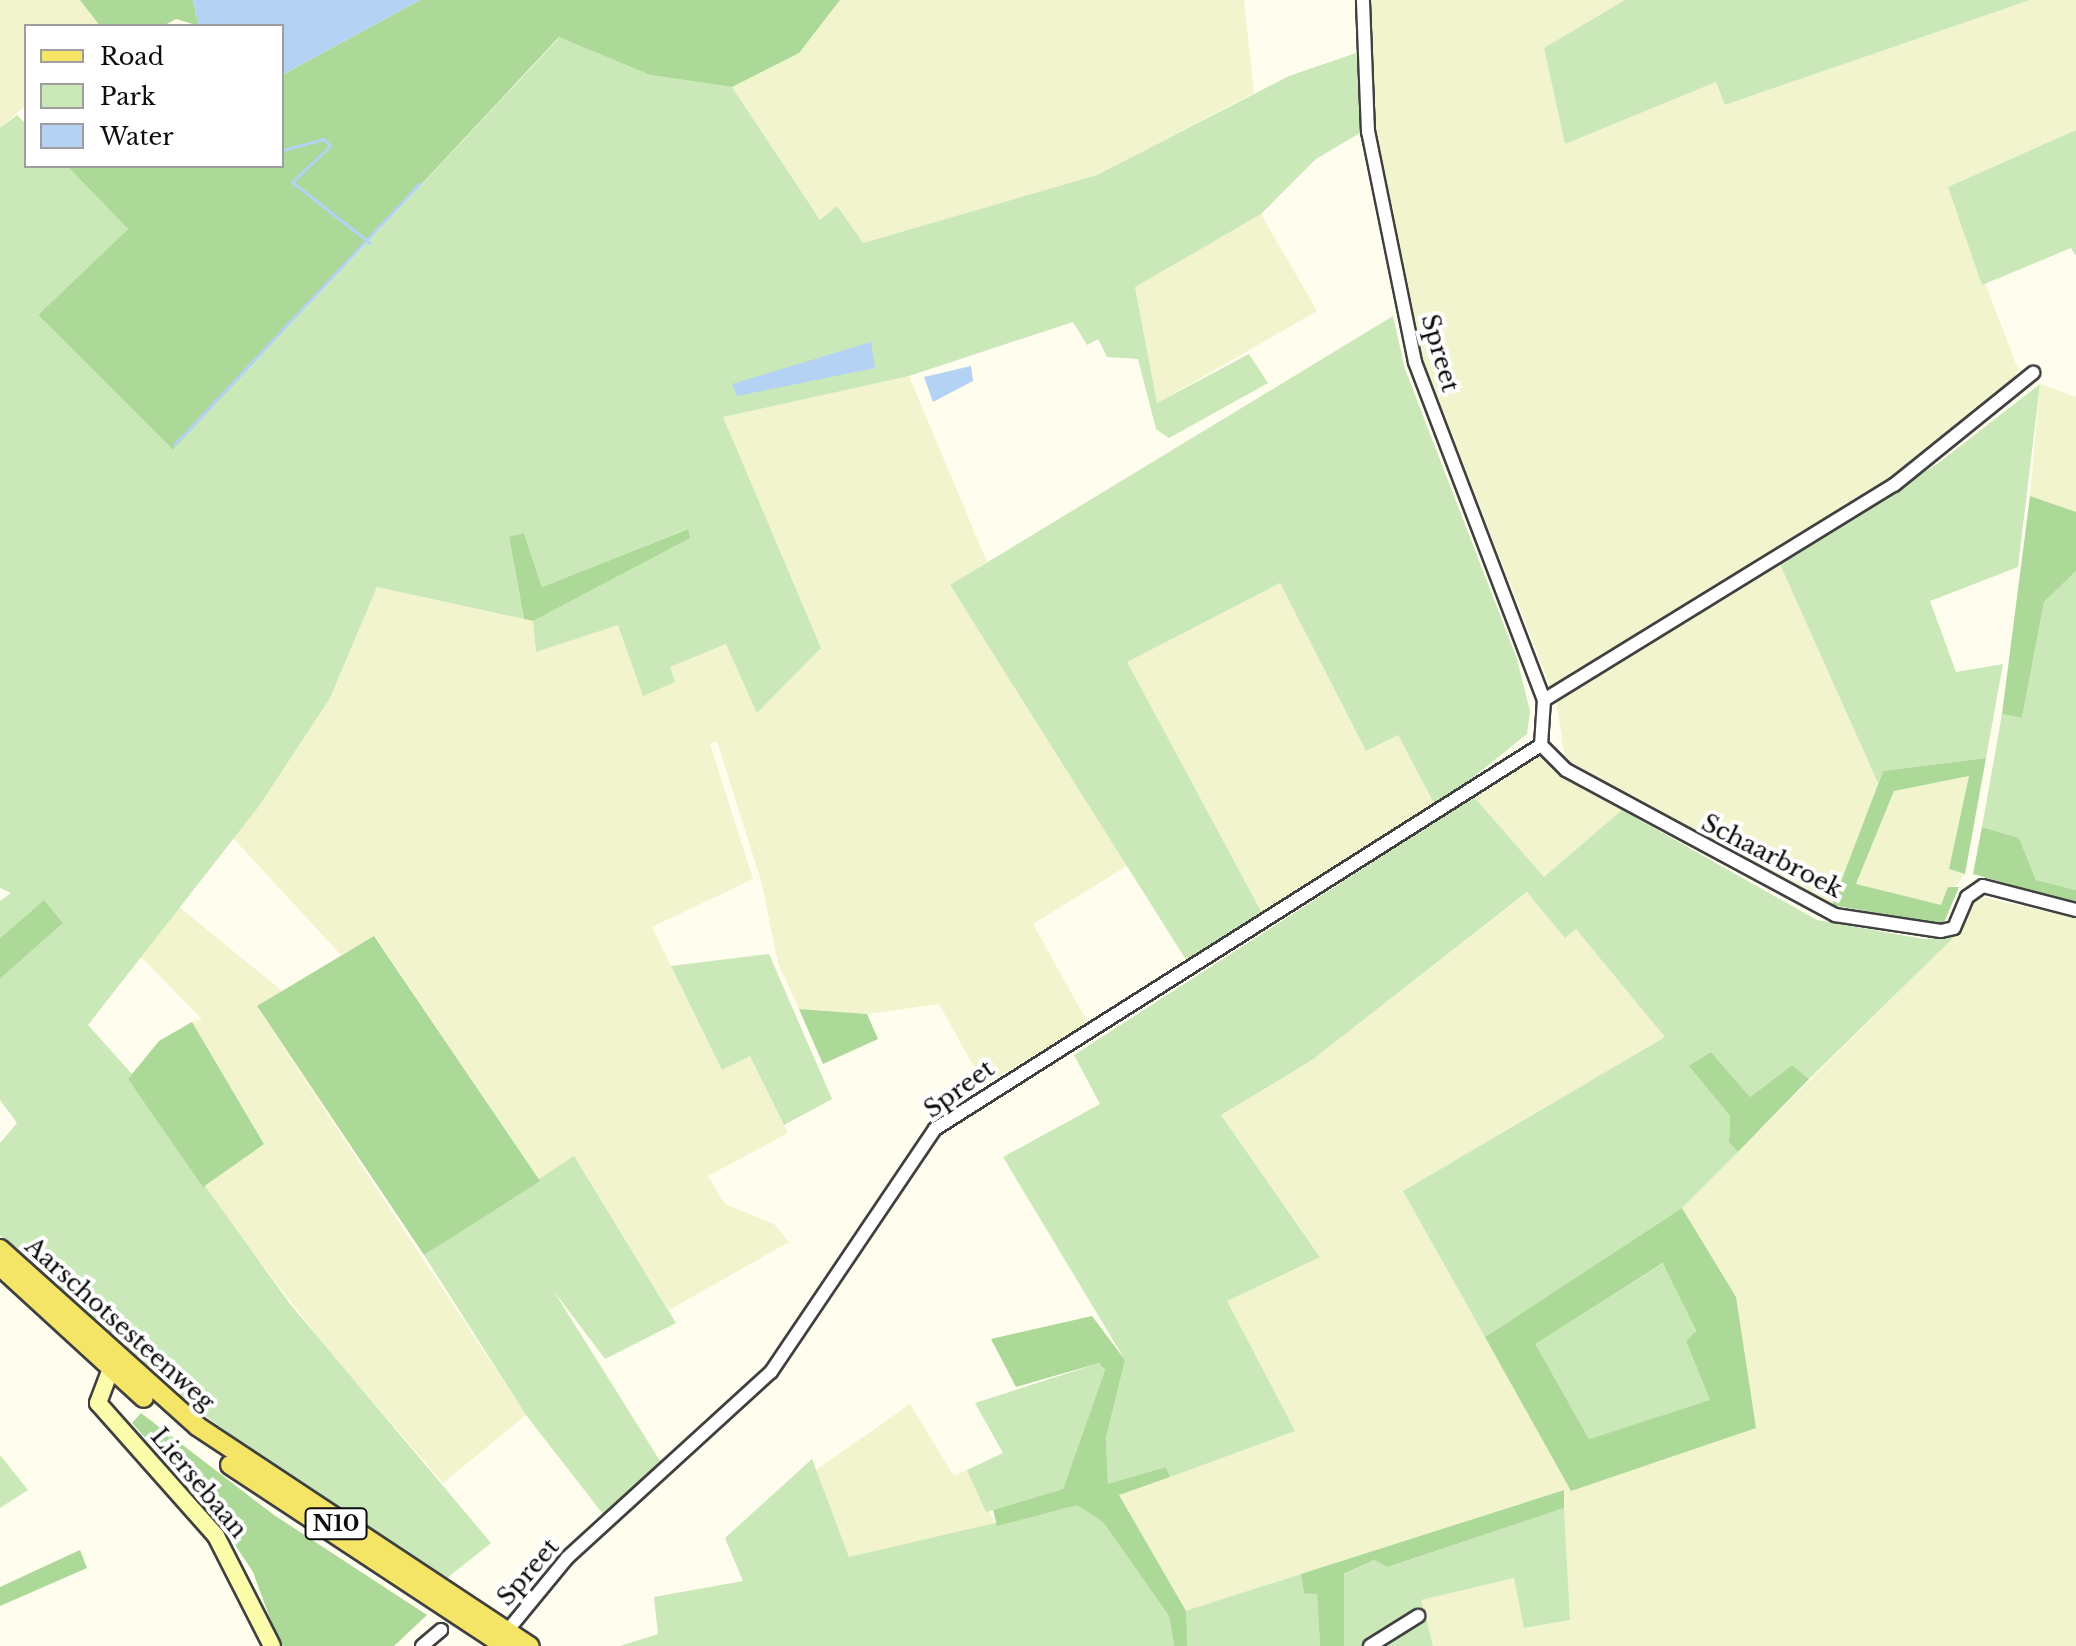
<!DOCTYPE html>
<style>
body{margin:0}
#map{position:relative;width:2076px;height:1646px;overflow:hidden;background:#fffdee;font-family:"Libre Baskerville",serif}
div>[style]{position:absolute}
.farmland>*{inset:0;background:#f2f4ce}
.green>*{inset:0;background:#cae8b8}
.forest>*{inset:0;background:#acd898}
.water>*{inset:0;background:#b4d3f4}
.stream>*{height:3px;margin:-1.5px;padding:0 1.5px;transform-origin:1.5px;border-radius:1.5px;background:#b4d3f4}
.roads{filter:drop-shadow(2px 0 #404040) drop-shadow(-2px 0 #404040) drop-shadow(0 2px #404040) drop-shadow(0 -2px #404040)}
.street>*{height:12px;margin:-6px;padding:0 6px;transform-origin:6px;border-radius:6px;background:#fff}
.secondary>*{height:16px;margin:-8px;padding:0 8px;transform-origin:8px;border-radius:8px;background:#fbfdaa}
.primary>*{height:18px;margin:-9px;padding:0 9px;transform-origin:9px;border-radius:9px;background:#f5e567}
span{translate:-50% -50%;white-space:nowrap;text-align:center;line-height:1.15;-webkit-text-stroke:8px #fff;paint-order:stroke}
.shield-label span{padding:2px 6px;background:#fff;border:2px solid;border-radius:6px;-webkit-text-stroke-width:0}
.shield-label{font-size:22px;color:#0d0d0d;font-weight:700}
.street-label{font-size:24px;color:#0d0d0d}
.legend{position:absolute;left:24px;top:24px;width:260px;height:144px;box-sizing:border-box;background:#fff;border:2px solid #9e9e9e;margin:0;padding:10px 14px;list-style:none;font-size:24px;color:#0d0d0d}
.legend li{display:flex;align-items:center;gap:16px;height:40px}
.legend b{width:40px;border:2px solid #9e9e9e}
</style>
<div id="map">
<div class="farmland">
<div style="clip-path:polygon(0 0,80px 0,100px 26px,26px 26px,26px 105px,0 128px)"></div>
<div style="clip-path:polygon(840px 0,1244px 0,1254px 93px,1097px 175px,863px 243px,820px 220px,732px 87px,799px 53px)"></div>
<div style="clip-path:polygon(1367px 0,1625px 0,1544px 48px,1565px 144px,1716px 82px,1726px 105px,2030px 0,2076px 0,2076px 130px,1948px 187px,2018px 369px,2008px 392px,1890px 481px,1645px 629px,1653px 642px,1779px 562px,1878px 783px,1832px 905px,1678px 827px,1565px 758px,1556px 701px,1423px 361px,1372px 112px)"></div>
<div style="clip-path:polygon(1261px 214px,1317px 311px,1157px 403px,1135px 286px)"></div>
<div style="clip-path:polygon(909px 376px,987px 562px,950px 586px,1130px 864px,1033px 924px,1088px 1023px,984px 1085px,939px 1004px,867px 1014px,799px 1009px,778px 963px,762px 884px,717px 741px,710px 744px,753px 879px,652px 927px,722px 1070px,750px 1056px,788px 1133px,708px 1176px,725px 1204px,774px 1224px,789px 1242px,669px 1310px,574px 1157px,540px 1181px,375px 936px,341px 955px,233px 838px,330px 698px,377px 587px,533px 621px,536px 652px,618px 624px,670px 667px,726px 644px,758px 712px,821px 648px,722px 417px)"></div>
<div style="clip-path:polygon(2040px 384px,2076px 397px,2076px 512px,2030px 496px)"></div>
<div style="clip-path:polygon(1280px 583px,1366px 751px,1398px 735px,1436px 807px,1264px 917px,1126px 662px)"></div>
<div style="clip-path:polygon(1538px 755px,1622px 810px,1544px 877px,1474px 797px)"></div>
<div style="clip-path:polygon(1970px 776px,1949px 869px,1965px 874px,1941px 906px,1856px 885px,1894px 791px)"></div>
<div style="clip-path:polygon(1528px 892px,1565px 938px,1576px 928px,1665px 1037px,1403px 1191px,1572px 1491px,1736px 1297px,1682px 1208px,1962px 928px,1977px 896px,2076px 918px,2076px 1646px,1433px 1646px,1420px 1600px,1515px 1578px,1525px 1628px,1570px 1620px,1563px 1490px,1186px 1611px,1119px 1495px,1295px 1431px,1226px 1301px,1320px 1256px,1221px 1115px,1312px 1060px)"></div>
<div style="clip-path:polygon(178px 906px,282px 991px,257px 1007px,526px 1415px,443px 1483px,323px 1344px,203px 1187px,264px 1143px,192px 1022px,202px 1019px,140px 956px)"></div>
<div style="clip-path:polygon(910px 1404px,954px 1476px,967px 1470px,997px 1526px,849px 1557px,816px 1470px)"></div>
</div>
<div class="green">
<div style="clip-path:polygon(1625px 0,2030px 0,1725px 105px,1716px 82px,1565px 144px,1544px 48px)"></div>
<div style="clip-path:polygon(560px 37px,650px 75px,732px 87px,820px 220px,837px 206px,863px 243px,1097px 175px,1289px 76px,1359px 52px,1360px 133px,1316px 159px,1261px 214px,1135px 287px,1157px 403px,1249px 354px,1268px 383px,1169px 438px,1156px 429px,1138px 359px,1107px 357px,1098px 339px,1087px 345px,1073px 322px,909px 376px,723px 417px,821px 648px,757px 713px,726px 644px,670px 667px,675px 682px,643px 696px,618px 625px,536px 652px,533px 621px,689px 538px,687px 529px,542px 587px,524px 533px,509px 538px,524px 619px,377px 587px,330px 698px,259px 806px,88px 1025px,132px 1074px,128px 1079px,290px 1304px,491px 1543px,447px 1578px,303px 1487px,153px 1378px,0 1235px,0 1143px,17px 1123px,0 1100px,0 979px,63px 923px,44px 900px,0 938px,0 901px,11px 893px,0 888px,0 128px,17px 115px,26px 124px,26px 166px,67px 166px,128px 229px,38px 315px,173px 450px)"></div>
<div style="clip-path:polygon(2076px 130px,2076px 256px,2071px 248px,1982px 285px,1948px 187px)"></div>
<div style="clip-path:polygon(1393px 316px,1405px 369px,1517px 659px,1530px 711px,1527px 734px,1436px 807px,1398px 735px,1366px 751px,1280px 583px,1127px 662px,1264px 917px,1188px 963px,950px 585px)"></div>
<div style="clip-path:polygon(2040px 384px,2018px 567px,1930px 601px,1956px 672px,2003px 664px,1986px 758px,1883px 771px,1878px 783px,1779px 562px,1937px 464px)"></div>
<div style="clip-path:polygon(2076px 571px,2076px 890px,2036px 880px,2019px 838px,1982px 827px,2002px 714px,2022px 718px,2044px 602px)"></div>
<div style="clip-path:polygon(1474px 797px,1544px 877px,1622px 810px,1817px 920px,1924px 939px,1954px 937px,1809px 1079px,1792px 1065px,1750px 1097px,1711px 1052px,1690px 1066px,1730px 1116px,1729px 1142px,1738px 1152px,1682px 1208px,1485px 1337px,1403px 1191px,1665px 1037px,1576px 929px,1565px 938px,1527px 892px,1312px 1060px,1221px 1115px,1320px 1257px,1227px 1301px,1295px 1431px,1170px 1477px,1166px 1467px,1108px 1485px,1106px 1438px,1125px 1360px,1003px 1157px,1100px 1104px,1074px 1055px)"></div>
<div style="clip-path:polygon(769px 954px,832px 1099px,784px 1125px,750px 1056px,722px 1070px,671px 966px)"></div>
<div style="clip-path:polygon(574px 1156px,676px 1323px,605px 1359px,553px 1290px,662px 1464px,603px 1514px,526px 1415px,424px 1255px)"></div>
<div style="clip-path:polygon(1664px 1263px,1696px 1332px,1686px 1341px,1710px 1400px,1589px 1439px,1534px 1344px)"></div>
<div style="clip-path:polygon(1099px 1363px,1105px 1370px,1063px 1489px,986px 1512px,967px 1470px,1003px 1453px,975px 1403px)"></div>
<div style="clip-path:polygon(0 1455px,28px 1490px,0 1508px)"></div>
<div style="clip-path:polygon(812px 1459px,849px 1557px,1077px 1504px,1103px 1522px,1169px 1616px,1174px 1646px,620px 1646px,658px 1634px,654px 1597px,743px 1581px,725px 1538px)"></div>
<div style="clip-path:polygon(1564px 1508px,1570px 1620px,1524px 1628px,1514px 1578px,1421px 1600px,1433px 1646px,1344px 1646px,1343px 1575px,1374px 1560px,1389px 1567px)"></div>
<div style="clip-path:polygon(1301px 1574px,1304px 1593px,1317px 1593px,1320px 1646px,1187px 1646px,1182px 1612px)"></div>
</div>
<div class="forest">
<div style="clip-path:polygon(80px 0,193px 0,199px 26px,176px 19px,163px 26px,100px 26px)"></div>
<div style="clip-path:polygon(420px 0,840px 0,799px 53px,732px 87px,650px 75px,559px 37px,173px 450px,38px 315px,128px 229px,67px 166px,282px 166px,282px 75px)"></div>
<div style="clip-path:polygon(2030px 496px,2076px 512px,2076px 571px,2044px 602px,2022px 718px,2002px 714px)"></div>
<div style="clip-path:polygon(688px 529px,690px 538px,533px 621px,524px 619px,509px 537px,524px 533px,542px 587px)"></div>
<div style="clip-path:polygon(1986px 758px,1965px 874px,1949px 869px,1969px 776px,1894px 791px,1856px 884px,1941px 905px,1948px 887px,1959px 887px,1943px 925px,1832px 905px,1883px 771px)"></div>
<div style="clip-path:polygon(1982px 827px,2019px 838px,2036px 880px,2076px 890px,2076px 903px,1973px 874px)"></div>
<div style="clip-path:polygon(44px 900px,63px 923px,0 979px,0 938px)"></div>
<div style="clip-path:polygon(374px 936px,540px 1181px,424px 1255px,257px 1006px)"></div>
<div style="clip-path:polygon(799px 1009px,867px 1014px,878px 1039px,823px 1064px)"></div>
<div style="clip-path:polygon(192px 1022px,264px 1144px,203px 1187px,128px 1079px,159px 1041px)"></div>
<div style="clip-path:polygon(1711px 1052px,1750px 1097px,1792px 1065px,1809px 1079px,1738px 1152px,1729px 1142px,1730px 1116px,1689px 1066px)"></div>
<div style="clip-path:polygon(evenodd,1682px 1208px,1736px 1297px,1756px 1428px,1571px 1491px,1485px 1337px,1682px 1208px,1663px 1263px,1696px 1331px,1686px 1341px,1710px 1400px,1589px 1439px,1535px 1344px,1663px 1263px)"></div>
<div style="clip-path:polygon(1092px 1316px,1125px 1360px,1106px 1438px,1108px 1484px,1166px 1467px,1170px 1477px,1119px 1495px,1186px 1611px,1187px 1646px,1174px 1646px,1169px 1616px,1103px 1522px,1077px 1505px,997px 1526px,993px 1510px,1063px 1489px,1105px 1370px,1099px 1363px,1016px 1387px,991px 1339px)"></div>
<div style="clip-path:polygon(141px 1413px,274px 1515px,427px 1615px,394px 1646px,280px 1646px,253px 1572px,222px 1525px,132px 1423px)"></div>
<div style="clip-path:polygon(1564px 1490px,1564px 1508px,1388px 1567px,1374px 1560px,1344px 1574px,1344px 1646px,1320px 1646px,1317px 1594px,1304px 1593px,1301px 1574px)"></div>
<div style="clip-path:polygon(80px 1550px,87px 1568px,0 1606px,0 1587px)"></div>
</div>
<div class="water">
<div style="clip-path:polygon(193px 0,420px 0,282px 75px,282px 26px,199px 26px)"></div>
<div style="clip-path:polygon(871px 342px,875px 368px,737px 396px,732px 384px)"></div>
<div style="clip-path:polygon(971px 366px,973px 381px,933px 402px,924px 377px)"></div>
</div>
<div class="stream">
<div style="left:282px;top:150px;width:43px;rotate:-14.7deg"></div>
<div style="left:324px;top:139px;width:9px;rotate:49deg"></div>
<div style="left:330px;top:146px;width:52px;rotate:136.5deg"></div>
<div style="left:292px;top:182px;width:99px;rotate:38deg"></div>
<div style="left:174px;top:445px;width:359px;rotate:-46.8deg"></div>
</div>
<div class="roads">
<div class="street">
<div style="left:1544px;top:700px;width:411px;rotate:-31.6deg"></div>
<div style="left:1894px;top:485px;width:179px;rotate:-38.9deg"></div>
<div style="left:1541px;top:745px;width:35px;rotate:45deg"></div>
<div style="left:1566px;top:770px;width:306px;rotate:28.3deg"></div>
<div style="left:1835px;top:915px;width:107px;rotate:8.6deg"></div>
<div style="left:1941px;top:931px;width:13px;rotate:-13deg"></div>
<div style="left:1954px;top:928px;width:34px;rotate:-67deg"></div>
<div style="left:1967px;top:897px;width:19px;rotate:-35deg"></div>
<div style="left:1983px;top:886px;width:96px;rotate:14.5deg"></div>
<div style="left:503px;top:1636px;width:101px;rotate:-50.6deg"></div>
<div style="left:567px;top:1558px;width:276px;rotate:-42.4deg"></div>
<div style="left:771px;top:1372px;width:293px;rotate:-56deg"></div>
<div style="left:935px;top:1129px;width:717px;rotate:-32.36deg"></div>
<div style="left:1541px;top:745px;width:45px;rotate:-86.2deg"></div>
<div style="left:1544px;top:700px;width:362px;rotate:-110.9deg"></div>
<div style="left:1415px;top:362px;width:235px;rotate:-101.5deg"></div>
<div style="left:1368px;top:132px;width:132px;rotate:-92.2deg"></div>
<div style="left:422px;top:1646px;width:25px;rotate:-40deg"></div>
<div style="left:1370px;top:1646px;width:57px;rotate:-32deg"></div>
</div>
<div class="secondary">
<div style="left:115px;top:1358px;width:48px;rotate:110.7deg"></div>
<div style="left:98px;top:1403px;width:178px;rotate:48.4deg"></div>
<div style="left:216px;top:1536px;width:123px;rotate:63deg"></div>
</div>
<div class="primary">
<div style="left:0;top:1249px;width:265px;rotate:41.9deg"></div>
<div style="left:197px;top:1426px;width:399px;rotate:33.5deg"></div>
<div style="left:0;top:1266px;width:195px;rotate:42.5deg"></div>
<div style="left:230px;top:1465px;width:329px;rotate:33.4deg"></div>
</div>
</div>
<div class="shield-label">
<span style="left:336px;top:1524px">N10</span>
</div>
<div class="street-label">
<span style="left:1440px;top:353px;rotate:74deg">Spreet</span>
<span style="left:1772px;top:856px;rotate:27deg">Schaarbroek</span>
<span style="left:959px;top:1089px;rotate:-36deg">Spreet</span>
<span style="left:120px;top:1324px;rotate:42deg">Aarschotsesteenweg</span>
<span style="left:199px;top:1483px;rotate:50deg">Liersebaan</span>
<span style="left:528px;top:1572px;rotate:-49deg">Spreet</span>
</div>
<ul class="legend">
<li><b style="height:10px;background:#f5e567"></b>Road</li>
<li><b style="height:22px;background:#cae8b8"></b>Park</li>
<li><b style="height:22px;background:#b4d3f4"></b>Water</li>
</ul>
</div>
